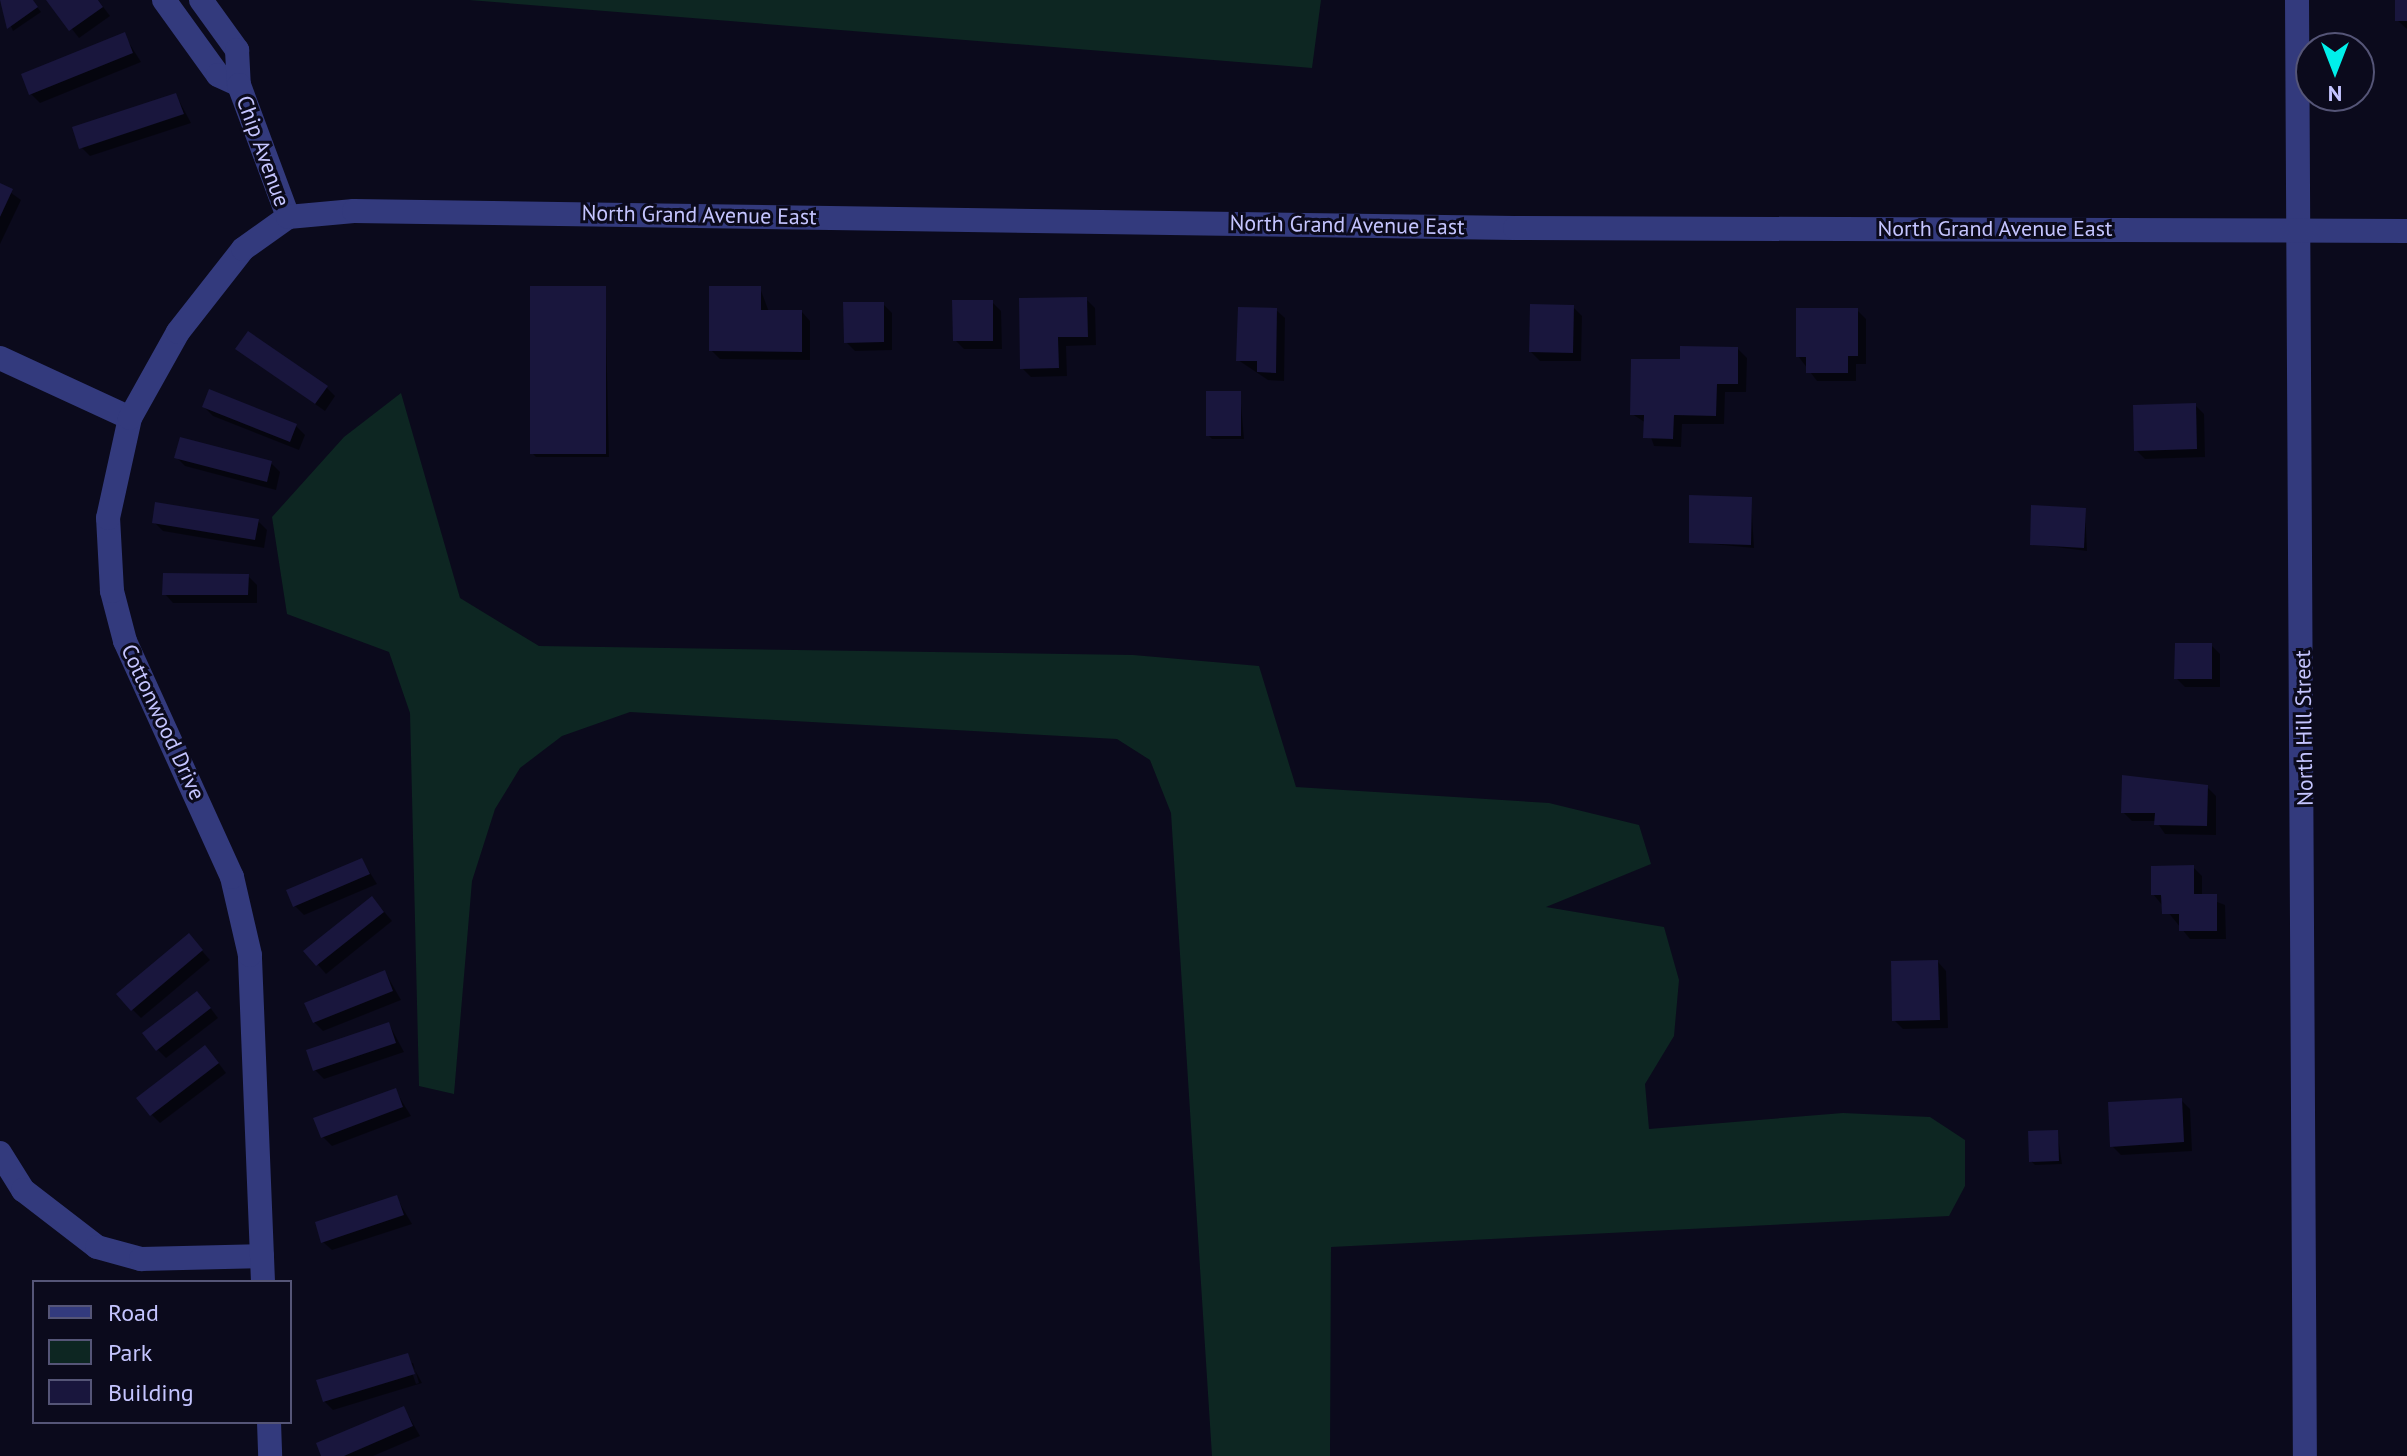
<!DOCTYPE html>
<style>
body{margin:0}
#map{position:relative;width:2407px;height:1456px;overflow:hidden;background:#0b0a1c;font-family:"PT Sans",sans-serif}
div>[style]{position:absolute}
.green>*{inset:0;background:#0d2622}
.shadow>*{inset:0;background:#0007}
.building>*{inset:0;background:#19163d}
.minor>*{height:24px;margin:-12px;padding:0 12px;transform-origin:12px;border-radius:12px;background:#333a7d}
span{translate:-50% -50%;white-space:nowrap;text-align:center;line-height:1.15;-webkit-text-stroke:6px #0b0a1c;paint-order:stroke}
.street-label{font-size:22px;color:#c5c5ff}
.legend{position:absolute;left:32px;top:1280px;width:260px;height:144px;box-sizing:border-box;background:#0b0a1c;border:2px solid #557;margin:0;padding:10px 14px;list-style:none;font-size:24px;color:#c5c5ff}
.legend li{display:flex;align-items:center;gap:16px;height:40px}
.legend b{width:40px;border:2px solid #557}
.north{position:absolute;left:2295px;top:32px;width:80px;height:80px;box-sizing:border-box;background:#0b0a1c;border:2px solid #557;border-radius:50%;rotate:180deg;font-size:22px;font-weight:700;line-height:32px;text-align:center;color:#c5c5ff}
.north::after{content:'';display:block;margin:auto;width:28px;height:36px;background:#00f0ea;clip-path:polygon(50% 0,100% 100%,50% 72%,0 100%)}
</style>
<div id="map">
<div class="green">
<div style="clip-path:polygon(469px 0,1321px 0,1312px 68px)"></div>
<div style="clip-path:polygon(401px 393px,460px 598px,539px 646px,1133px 655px,1259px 666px,1296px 787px,1549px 803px,1639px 825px,1651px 864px,1546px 907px,1664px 927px,1679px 980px,1674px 1036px,1645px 1084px,1649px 1129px,1843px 1113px,1930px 1117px,1965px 1140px,1965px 1186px,1949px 1216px,1331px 1247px,1330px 1456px,1212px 1456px,1171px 813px,1150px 760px,1117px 739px,630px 712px,562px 736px,520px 768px,495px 809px,472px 881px,454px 1094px,419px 1086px,410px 713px,389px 652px,287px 614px,272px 517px,344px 437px)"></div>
</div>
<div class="shadow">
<div style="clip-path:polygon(0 0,32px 0,41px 12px,13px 31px)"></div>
<div style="clip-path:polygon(49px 0,98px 0,110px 16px,79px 38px)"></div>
<div style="clip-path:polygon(2397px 0,2407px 0,2407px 29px,2397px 20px)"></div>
<div style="clip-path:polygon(124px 35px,141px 62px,40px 103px,31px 94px)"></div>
<div style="clip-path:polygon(176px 95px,191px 123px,90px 156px,81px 147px)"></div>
<div style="clip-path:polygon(0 185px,21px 200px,0 244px)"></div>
<div style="clip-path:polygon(605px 288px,609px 457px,536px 457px,532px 453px)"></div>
<div style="clip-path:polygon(760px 288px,769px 312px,802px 312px,810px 321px,810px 360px,720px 359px,711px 350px)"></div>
<div style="clip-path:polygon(1086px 299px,1095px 308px,1096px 345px,1066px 346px,1067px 376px,1031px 377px,1022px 368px)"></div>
<div style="clip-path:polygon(992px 302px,1001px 311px,1002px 349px,964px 349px,955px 340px)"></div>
<div style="clip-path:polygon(883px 304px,892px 313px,892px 350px,855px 351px,846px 342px)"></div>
<div style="clip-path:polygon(1573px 307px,1582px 316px,1581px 361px,1540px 361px,1531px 352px)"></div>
<div style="clip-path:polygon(1276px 310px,1285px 318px,1284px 381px,1268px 380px,1238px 360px)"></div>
<div style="clip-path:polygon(1857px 310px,1866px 319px,1866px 364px,1856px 364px,1856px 381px,1817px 381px,1798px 356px)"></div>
<div style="clip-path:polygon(237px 349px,326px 387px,335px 396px,325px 411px)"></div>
<div style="clip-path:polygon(1738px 349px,1747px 358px,1746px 392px,1725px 392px,1724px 424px,1682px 424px,1681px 447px,1654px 446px,1646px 423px,1632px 414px)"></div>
<div style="clip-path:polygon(210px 392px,296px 426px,305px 435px,299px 450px,213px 416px,204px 407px)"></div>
<div style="clip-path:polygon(1240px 393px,1244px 439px,1212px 439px,1208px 435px)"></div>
<div style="clip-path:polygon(2195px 405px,2204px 414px,2205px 457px,2145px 459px,2136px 450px)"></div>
<div style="clip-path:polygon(176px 457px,271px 463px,280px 472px,276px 490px,185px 466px)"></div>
<div style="clip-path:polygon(1751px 499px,1754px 548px,1691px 542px)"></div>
<div style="clip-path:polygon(2085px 510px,2087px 551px,2032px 544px)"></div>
<div style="clip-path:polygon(258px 521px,267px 530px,264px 548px,163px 531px,154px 522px)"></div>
<div style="clip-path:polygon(248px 576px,257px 585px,257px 603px,173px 603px,165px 594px)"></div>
<div style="clip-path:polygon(2211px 645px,2220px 654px,2220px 687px,2185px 687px,2176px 678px)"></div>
<div style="clip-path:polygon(2207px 787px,2216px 796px,2216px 835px,2165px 834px,2156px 821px,2132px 821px,2123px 812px)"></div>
<div style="clip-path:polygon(362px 860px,377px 884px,304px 915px,295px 906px)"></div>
<div style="clip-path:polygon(2193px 867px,2202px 876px,2202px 896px,2225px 905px,2226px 939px,2190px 939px,2153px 894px)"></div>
<div style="clip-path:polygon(381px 908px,392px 921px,326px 974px,306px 951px)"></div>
<div style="clip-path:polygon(197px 945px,210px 960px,141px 1018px,132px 1009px)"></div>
<div style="clip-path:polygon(1938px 962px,1946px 971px,1948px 1028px,1903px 1029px,1894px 1020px)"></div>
<div style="clip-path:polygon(385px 972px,401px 1000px,323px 1031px,314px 1022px)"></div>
<div style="clip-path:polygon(206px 1002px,218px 1018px,166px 1058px,157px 1049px)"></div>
<div style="clip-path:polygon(389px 1024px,404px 1052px,324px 1079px,315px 1070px)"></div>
<div style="clip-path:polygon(214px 1057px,226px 1073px,160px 1123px,151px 1114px)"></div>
<div style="clip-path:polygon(395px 1090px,411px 1116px,332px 1146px,323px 1137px)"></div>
<div style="clip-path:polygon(2181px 1100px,2190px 1109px,2192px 1151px,2121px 1155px,2112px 1146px)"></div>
<div style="clip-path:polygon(2057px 1132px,2062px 1164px,2035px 1165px,2031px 1161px)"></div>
<div style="clip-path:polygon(396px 1197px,412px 1224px,332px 1250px,323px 1242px)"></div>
<div style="clip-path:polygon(evenodd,407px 1355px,422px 1383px,333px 1410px,324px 1401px,407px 1355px,409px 1363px,413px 1363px,419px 1383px,416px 1384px,409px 1363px)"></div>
<div style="clip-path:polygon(404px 1408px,420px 1436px,373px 1456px,324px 1456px)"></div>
</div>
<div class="building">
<div style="clip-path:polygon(0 0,33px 0,38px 7px,7px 29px)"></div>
<div style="clip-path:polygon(46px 0,98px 0,103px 7px,69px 31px)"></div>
<div style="clip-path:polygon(2395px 0,2407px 0,2407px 21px,2395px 21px)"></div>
<div style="clip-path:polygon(125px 32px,133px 53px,29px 95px,21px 74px)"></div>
<div style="clip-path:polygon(176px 93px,184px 114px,79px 149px,72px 127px)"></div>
<div style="clip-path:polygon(0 183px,13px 189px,0 217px)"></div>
<div style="clip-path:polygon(530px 286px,606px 286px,606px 454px,530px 454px)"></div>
<div style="clip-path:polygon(709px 286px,761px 286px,761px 310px,802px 310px,802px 352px,709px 351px)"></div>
<div style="clip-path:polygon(1087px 297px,1088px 337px,1058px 337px,1059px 368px,1020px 369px,1019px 298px)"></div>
<div style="clip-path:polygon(952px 300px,993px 300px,993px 341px,953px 341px)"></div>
<div style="clip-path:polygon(843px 302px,884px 302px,884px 342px,844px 343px)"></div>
<div style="clip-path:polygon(1530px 304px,1574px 305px,1573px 353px,1529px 352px)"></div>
<div style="clip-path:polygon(1238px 307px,1277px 308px,1276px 373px,1257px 372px,1257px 361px,1236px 361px)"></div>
<div style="clip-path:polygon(1796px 308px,1858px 308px,1858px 356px,1848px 356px,1848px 373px,1806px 373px,1806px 357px,1796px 357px)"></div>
<div style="clip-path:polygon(248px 331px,328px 386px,315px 404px,235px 349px)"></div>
<div style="clip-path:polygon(1680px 346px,1738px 347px,1738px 384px,1717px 384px,1716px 416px,1674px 415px,1673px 439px,1643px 438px,1644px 415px,1630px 415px,1631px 359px,1680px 359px)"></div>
<div style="clip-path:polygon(209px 389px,297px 424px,290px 442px,202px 407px)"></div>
<div style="clip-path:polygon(1206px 391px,1241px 391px,1241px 436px,1206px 436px)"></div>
<div style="clip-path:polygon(2196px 403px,2197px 449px,2134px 451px,2133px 405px)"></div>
<div style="clip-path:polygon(180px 437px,272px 461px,267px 482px,174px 458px)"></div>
<div style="clip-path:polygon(1689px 495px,1752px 497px,1751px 545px,1689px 543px)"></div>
<div style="clip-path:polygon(155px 502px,259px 519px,255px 540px,152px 523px)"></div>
<div style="clip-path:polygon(2031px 505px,2086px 508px,2084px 548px,2030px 545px)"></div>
<div style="clip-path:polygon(163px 573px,249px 574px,248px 595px,162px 595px)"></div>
<div style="clip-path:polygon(2175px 643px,2212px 643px,2212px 679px,2174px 679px)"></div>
<div style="clip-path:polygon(2122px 775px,2208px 785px,2207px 826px,2154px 825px,2155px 813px,2121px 813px)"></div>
<div style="clip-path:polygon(362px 858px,370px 874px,293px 907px,286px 890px)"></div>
<div style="clip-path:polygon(2194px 865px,2194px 894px,2217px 894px,2217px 931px,2179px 931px,2179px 914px,2162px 914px,2161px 895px,2151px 895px,2151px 866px)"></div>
<div style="clip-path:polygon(372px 896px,384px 912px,316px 966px,303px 951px)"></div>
<div style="clip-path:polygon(189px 933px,203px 950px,131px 1011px,116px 994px)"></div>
<div style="clip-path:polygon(1938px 960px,1940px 1020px,1892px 1021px,1891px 961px)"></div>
<div style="clip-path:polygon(385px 970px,393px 991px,313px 1023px,304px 1003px)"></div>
<div style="clip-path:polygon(197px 991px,211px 1008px,156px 1051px,142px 1033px)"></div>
<div style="clip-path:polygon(389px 1022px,396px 1043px,313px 1071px,306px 1050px)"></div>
<div style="clip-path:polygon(205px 1045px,219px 1063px,150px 1116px,136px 1098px)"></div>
<div style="clip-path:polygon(396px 1088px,403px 1107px,321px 1138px,313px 1118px)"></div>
<div style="clip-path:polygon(2182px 1098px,2184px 1142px,2110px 1147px,2108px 1102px)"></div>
<div style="clip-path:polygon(2058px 1130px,2059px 1161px,2029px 1162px,2028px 1131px)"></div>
<div style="clip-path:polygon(397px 1195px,404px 1215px,321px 1243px,315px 1222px)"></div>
<div style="clip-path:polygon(408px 1353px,415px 1374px,323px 1402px,316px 1380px)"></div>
<div style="clip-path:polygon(404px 1406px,413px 1426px,344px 1456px,321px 1456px,316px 1443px)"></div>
</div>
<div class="minor">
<div style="left:164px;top:0;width:92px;rotate:54.2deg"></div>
<div style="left:218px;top:75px;width:23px;rotate:25deg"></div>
<div style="left:201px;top:0;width:62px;rotate:54.2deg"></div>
<div style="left:237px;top:50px;width:35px;rotate:87deg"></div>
<div style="left:239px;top:85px;width:141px;rotate:69.6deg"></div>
<div style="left:2297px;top:0;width:1456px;rotate:89.69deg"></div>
<div style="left:0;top:358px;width:143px;rotate:24.8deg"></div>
<div style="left:0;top:1153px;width:44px;rotate:58.1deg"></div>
<div style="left:23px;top:1190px;width:93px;rotate:37.6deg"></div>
<div style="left:97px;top:1247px;width:46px;rotate:15.3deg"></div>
<div style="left:141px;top:1259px;width:121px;rotate:-1.4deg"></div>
<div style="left:263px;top:1282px;width:327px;rotate:-92.3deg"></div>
<div style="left:250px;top:955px;width:80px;rotate:-103deg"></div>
<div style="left:232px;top:877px;width:259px;rotate:-114.4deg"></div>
<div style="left:125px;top:641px;width:52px;rotate:-104.6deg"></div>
<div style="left:112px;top:591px;width:73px;rotate:-93.1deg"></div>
<div style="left:108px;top:518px;width:102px;rotate:-77.6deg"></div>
<div style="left:130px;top:418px;width:98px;rotate:-60.8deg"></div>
<div style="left:178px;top:332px;width:105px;rotate:-51.9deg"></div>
<div style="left:243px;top:249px;width:55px;rotate:-35.4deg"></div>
<div style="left:288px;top:217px;width:66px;rotate:-5.2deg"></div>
<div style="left:354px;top:211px;width:1161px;rotate:0.84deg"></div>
<div style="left:1515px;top:228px;width:892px;rotate:0.19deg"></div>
<div style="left:269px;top:1422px;width:34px;rotate:88deg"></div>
</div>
<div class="street-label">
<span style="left:263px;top:151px;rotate:70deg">Chip Avenue</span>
<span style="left:699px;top:215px;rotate:1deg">North Grand Avenue East</span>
<span style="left:1347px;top:225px;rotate:1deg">North Grand Avenue East</span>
<span style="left:1995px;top:229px">North Grand Avenue East</span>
<span style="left:163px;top:722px;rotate:65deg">Cottonwood Drive</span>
<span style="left:2304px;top:728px;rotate:-91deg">North Hill Street</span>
</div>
<ul class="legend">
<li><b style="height:10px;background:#333a7d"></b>Road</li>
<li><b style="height:22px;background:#0d2622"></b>Park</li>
<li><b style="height:22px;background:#19163d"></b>Building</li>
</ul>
<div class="north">N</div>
</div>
